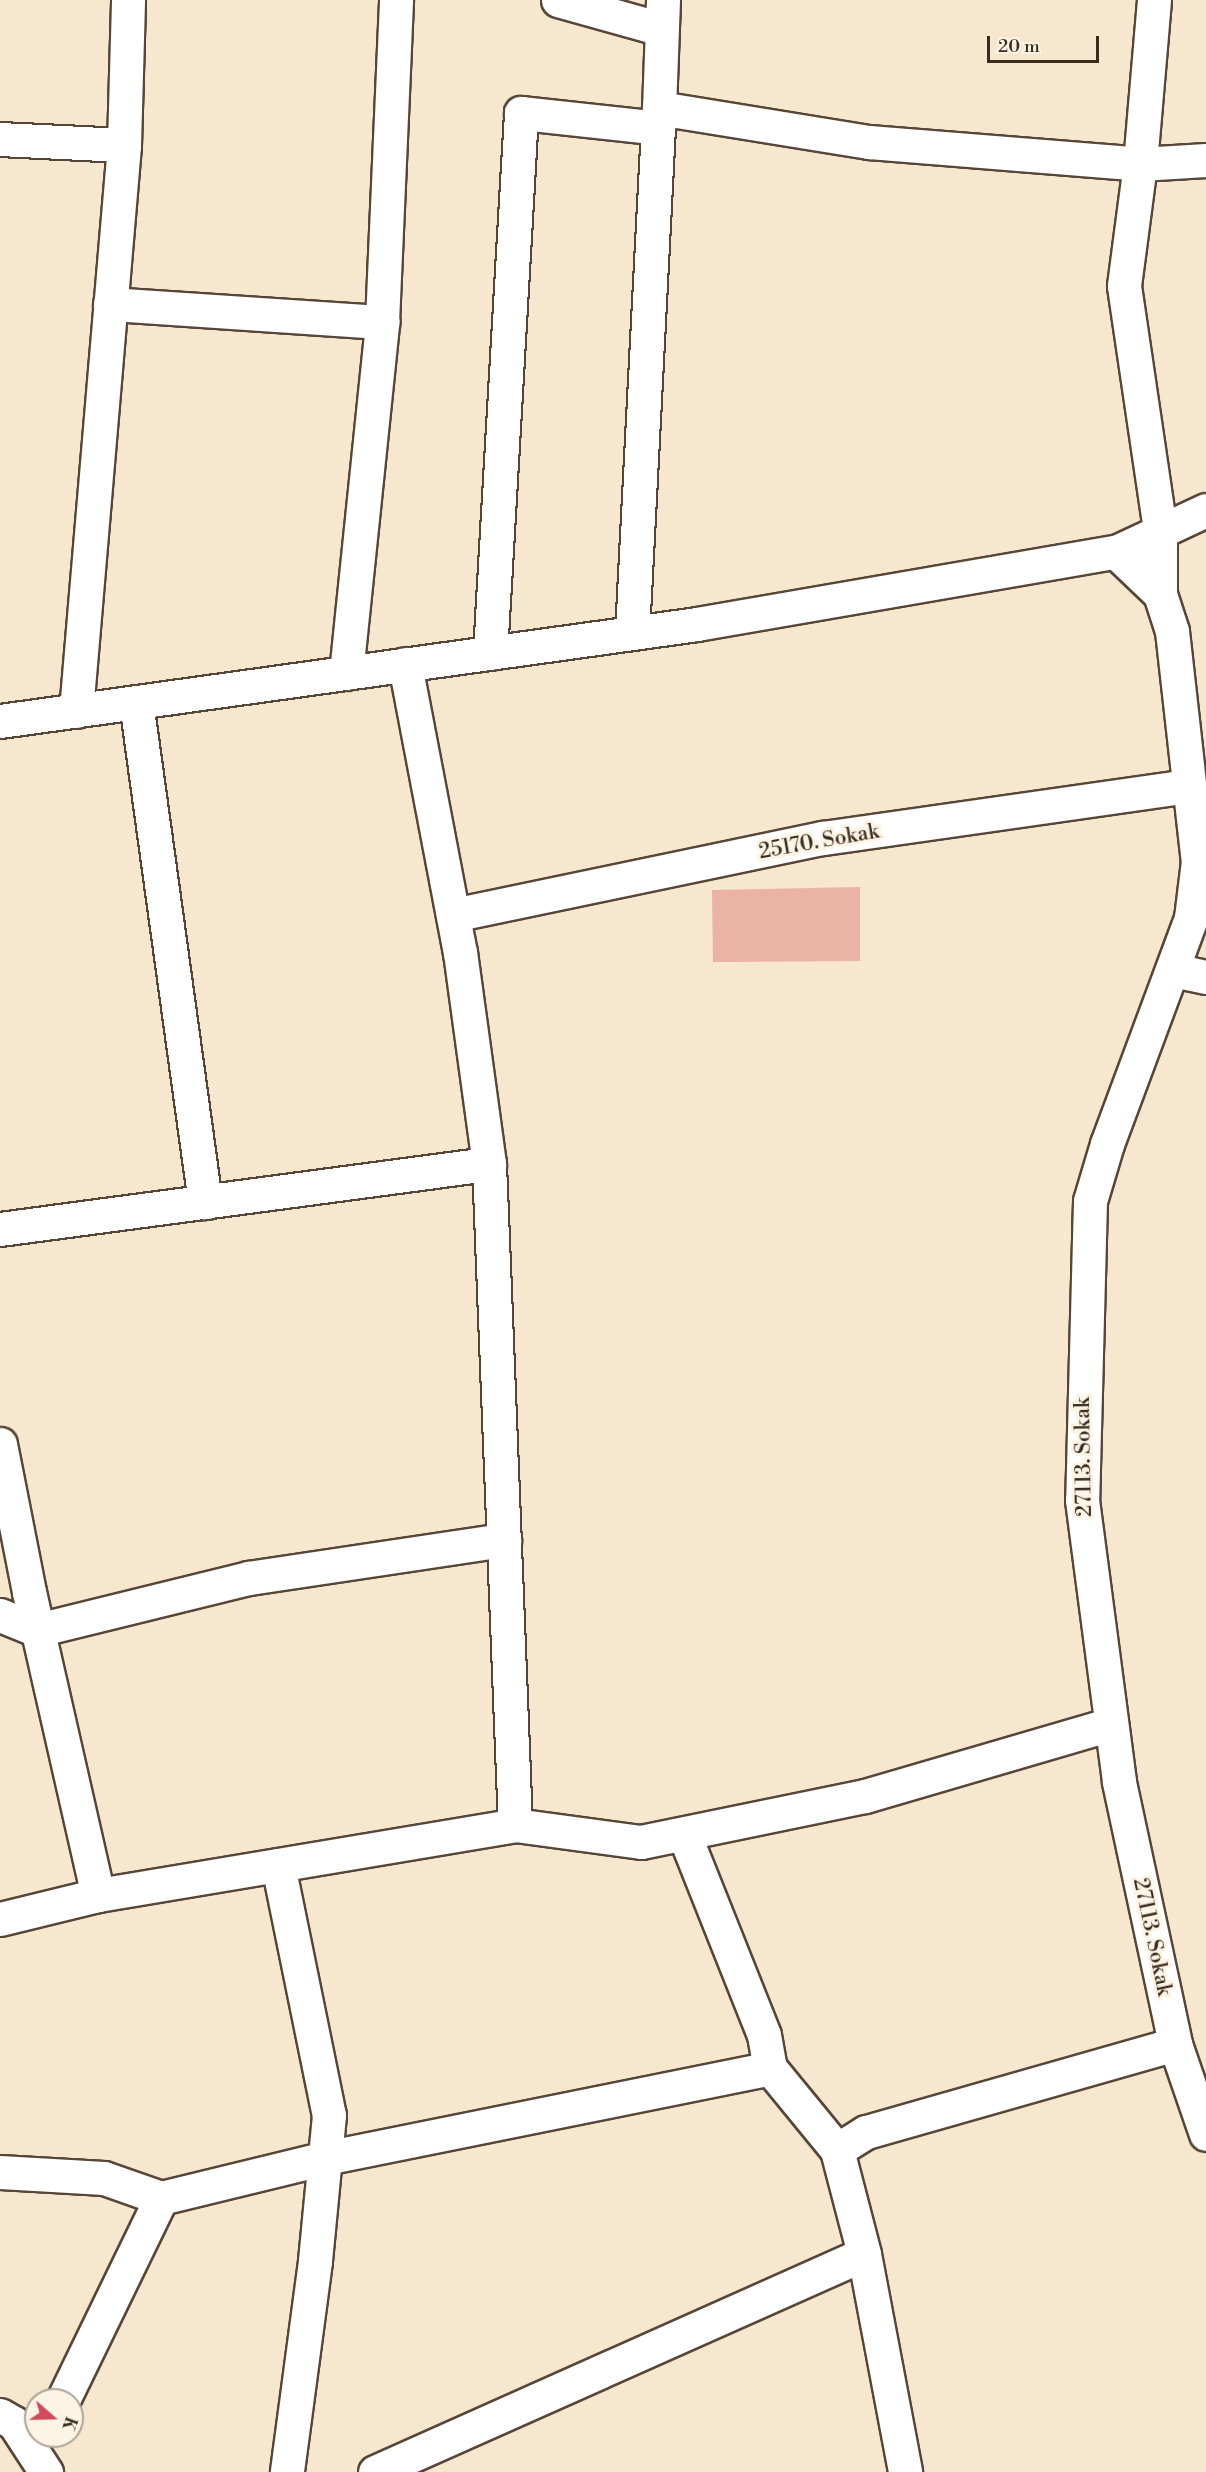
<!DOCTYPE html>
<style>
body{margin:0}
#map{position:relative;width:1206px;height:2472px;overflow:hidden;background:#f6e7ce;font-family:"Libre Bodoni",serif}
div>[style]{position:absolute}
.building>*{inset:0;background:#eab3a6}
.roads{filter:drop-shadow(2px 0 #574638) drop-shadow(-2px 0 #574638) drop-shadow(0 2px #574638) drop-shadow(0 -2px #574638)}
.minor>*{height:33px;margin:-16.5px;padding:0 16.5px;transform-origin:16.5px;border-radius:16.5px;background:#fff}
span{translate:-50% -50%;white-space:nowrap;text-align:center;line-height:1.15;-webkit-text-stroke:6px #fcf5e5;paint-order:stroke}
.street-label{font-size:21px;color:#3b2a1e}
.north{position:absolute;left:24px;top:2388px;width:60px;height:60px;box-sizing:border-box;background:#fcf5e5;border:2px solid #afa495;border-radius:50%;rotate:110deg;font-size:16px;font-weight:700;line-height:24px;text-align:center;color:#3b2a1e}
.north::after{content:'';display:block;margin:auto;width:21px;height:27px;background:#d1495b;clip-path:polygon(50% 0,100% 100%,50% 72%,0 100%)}
.scale{position:absolute;left:987px;top:36px;width:112px;height:27px;box-sizing:border-box;border:3px solid #3b2a1e;border-top:0;padding-left:8px;font-size:18px;line-height:21px;white-space:nowrap;color:#3b2a1e;-webkit-text-stroke:4px #fcf5e5;paint-order:stroke}
</style>
<div id="map">
<div class="building">
<div style="clip-path:polygon(860px 887px,860px 961px,713px 962px,712px 890px)"></div>
</div>
<div class="roads">
<div class="minor">
<div style="left:558px;top:0;width:107px;rotate:15.7deg"></div>
<div style="left:663px;top:0;width:108px;rotate:92.1deg"></div>
<div style="left:659px;top:108px;width:213px;rotate:9.2deg"></div>
<div style="left:869px;top:142px;width:272px;rotate:4.6deg"></div>
<div style="left:1140px;top:164px;width:66px;rotate:-3.5deg"></div>
<div style="left:1154px;top:0;width:165px;rotate:94.9deg"></div>
<div style="left:1140px;top:164px;width:123px;rotate:97.5deg"></div>
<div style="left:1124px;top:286px;width:248px;rotate:81.6deg"></div>
<div style="left:1160px;top:531px;width:63px;rotate:90deg"></div>
<div style="left:0;top:139px;width:124px;rotate:2.8deg"></div>
<div style="left:110px;top:304px;width:273px;rotate:3.8deg"></div>
<div style="left:1116px;top:552px;width:61px;rotate:43.7deg"></div>
<div style="left:1160px;top:594px;width:39px;rotate:72deg"></div>
<div style="left:1172px;top:631px;width:231px;rotate:83.6deg"></div>
<div style="left:1198px;top:861px;width:57px;rotate:97deg"></div>
<div style="left:1191px;top:918px;width:241px;rotate:110.4deg"></div>
<div style="left:1107px;top:1144px;width:59px;rotate:106.6deg"></div>
<div style="left:1090px;top:1201px;width:299px;rotate:91.5deg"></div>
<div style="left:1082px;top:1500px;width:284px;rotate:82.5deg"></div>
<div style="left:1119px;top:1782px;width:268px;rotate:77.9deg"></div>
<div style="left:1175px;top:2044px;width:95px;rotate:71deg"></div>
<div style="left:632px;top:633px;width:526px;rotate:-87.06deg"></div>
<div style="left:490px;top:653px;width:541px;rotate:-86.71deg"></div>
<div style="left:521px;top:113px;width:138px;rotate:6.2deg"></div>
<div style="left:346px;top:673px;width:353px;rotate:-84.1deg"></div>
<div style="left:382px;top:322px;width:322px;rotate:-87.5deg"></div>
<div style="left:136px;top:702px;width:505px;rotate:82.14deg"></div>
<div style="left:76px;top:711px;width:568px;rotate:-85.15deg"></div>
<div style="left:124px;top:145px;width:145px;rotate:-88.4deg"></div>
<div style="left:0;top:721px;width:704px;rotate:-7.92deg"></div>
<div style="left:697px;top:624px;width:425px;rotate:-9.8deg"></div>
<div style="left:1116px;top:552px;width:99px;rotate:-25deg"></div>
<div style="left:453px;top:915px;width:378px;rotate:-11.8deg"></div>
<div style="left:823px;top:838px;width:369px;rotate:-8.1deg"></div>
<div style="left:1173px;top:970px;width:34px;rotate:12deg"></div>
<div style="left:0;top:1229px;width:493px;rotate:-7.6deg"></div>
<div style="left:0;top:1444px;width:151px;rotate:78.9deg"></div>
<div style="left:29px;top:1592px;width:311px;rotate:77.2deg"></div>
<div style="left:0;top:1615px;width:40px;rotate:22deg"></div>
<div style="left:37px;top:1630px;width:218px;rotate:-13.8deg"></div>
<div style="left:249px;top:1578px;width:258px;rotate:-8.5deg"></div>
<div style="left:515px;top:1825px;width:127px;rotate:7.7deg"></div>
<div style="left:641px;top:1842px;width:229px;rotate:-11.6deg"></div>
<div style="left:865px;top:1796px;width:256px;rotate:-16.3deg"></div>
<div style="left:684px;top:1834px;width:216px;rotate:68.3deg"></div>
<div style="left:764px;top:2035px;width:34px;rotate:80deg"></div>
<div style="left:770px;top:2068px;width:106px;rotate:50.7deg"></div>
<div style="left:837px;top:2150px;width:107px;rotate:75.4deg"></div>
<div style="left:864px;top:2254px;width:222px;rotate:79.3deg"></div>
<div style="left:278px;top:1865px;width:255px;rotate:78.5deg"></div>
<div style="left:329px;top:2115px;width:147px;rotate:95.5deg"></div>
<div style="left:315px;top:2261px;width:213px;rotate:97.6deg"></div>
<div style="left:0;top:1919px;width:101px;rotate:-13.8deg"></div>
<div style="left:98px;top:1895px;width:423px;rotate:-9.5deg"></div>
<div style="left:515px;top:1825px;width:662px;rotate:-92.25deg"></div>
<div style="left:489px;top:1164px;width:213px;rotate:-97.8deg"></div>
<div style="left:460px;top:953px;width:294px;rotate:-100.8deg"></div>
<div style="left:837px;top:2150px;width:34px;rotate:-32deg"></div>
<div style="left:866px;top:2132px;width:321px;rotate:-15.9deg"></div>
<div style="left:0;top:2172px;width:104px;rotate:3.3deg"></div>
<div style="left:104px;top:2178px;width:60px;rotate:19.3deg"></div>
<div style="left:161px;top:2198px;width:169px;rotate:-13.7deg"></div>
<div style="left:325px;top:2158px;width:454px;rotate:-11.4deg"></div>
<div style="left:63px;top:2400px;width:225px;rotate:-64.1deg"></div>
<div style="left:0;top:2415px;width:16px;rotate:30deg"></div>
<div style="left:14px;top:2423px;width:59px;rotate:56.9deg"></div>
<div style="left:375px;top:2472px;width:535px;rotate:-24.03deg"></div>
</div>
</div>
<div class="street-label">
<span style="left:819px;top:842px;rotate:-10deg">25170. Sokak</span>
<span style="left:1084px;top:1457px;rotate:-91deg">27113. Sokak</span>
<span style="left:1152px;top:1937px;rotate:78deg">27113. Sokak</span>
</div>
<div class="north">K</div>
<div class="scale">20 m</div>
</div>
